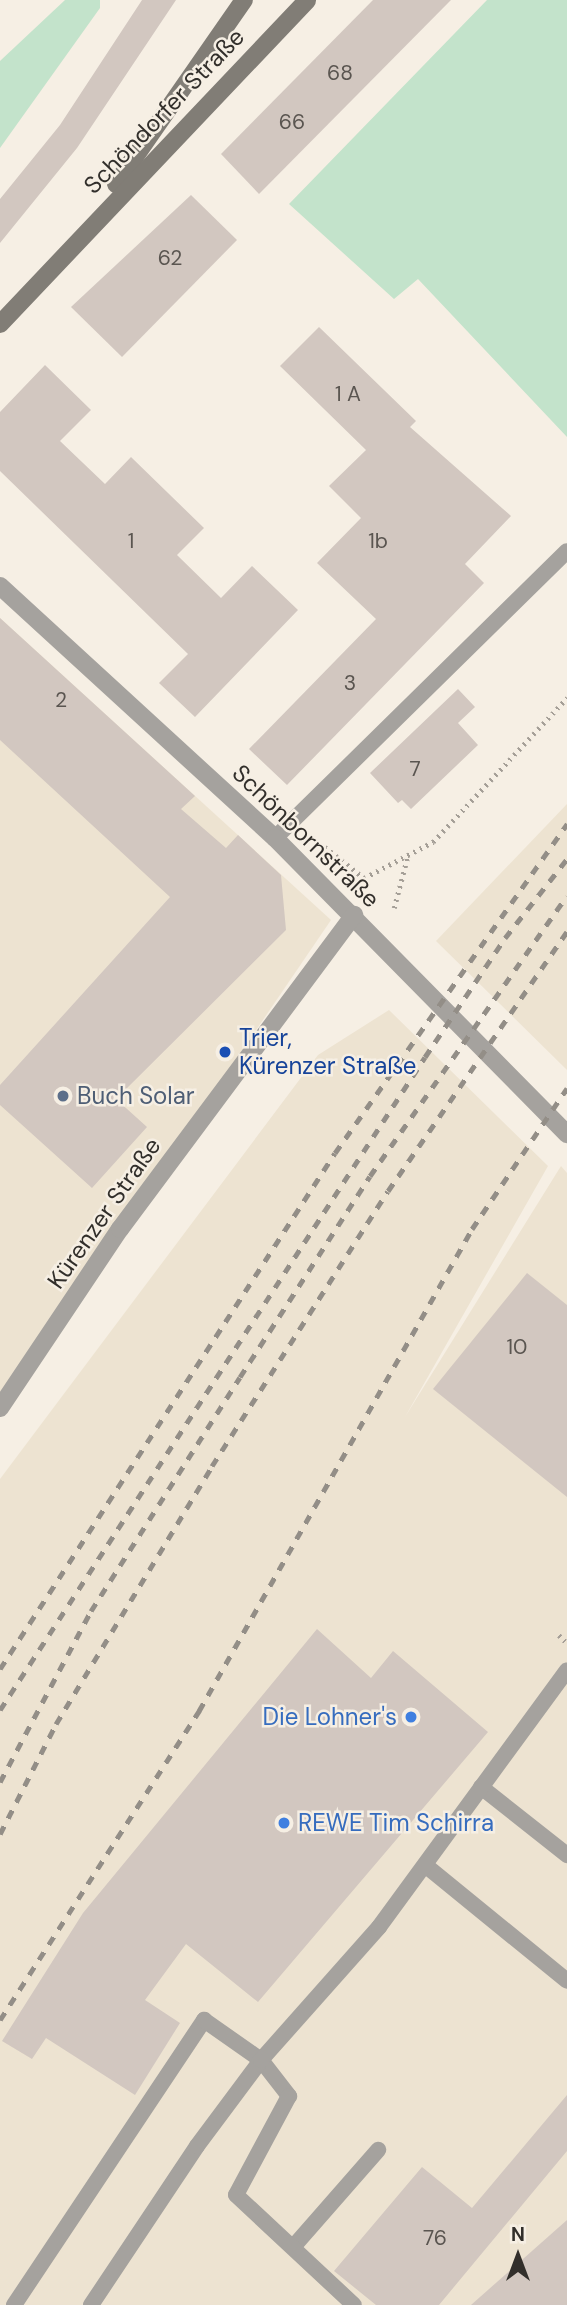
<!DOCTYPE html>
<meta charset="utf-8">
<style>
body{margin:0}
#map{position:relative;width:567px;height:2305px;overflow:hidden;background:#f6efe4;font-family:"DM Sans",sans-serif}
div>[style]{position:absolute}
.built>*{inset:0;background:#ede3d1}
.green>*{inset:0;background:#c3e3cb}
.building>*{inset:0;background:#d2c7c0}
.path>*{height:4.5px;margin-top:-2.25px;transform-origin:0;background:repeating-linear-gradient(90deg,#a59f97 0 2px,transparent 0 7px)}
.service>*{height:16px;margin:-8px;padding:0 8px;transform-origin:8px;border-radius:8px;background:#a5a29e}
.minor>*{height:18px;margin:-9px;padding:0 9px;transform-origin:9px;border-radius:9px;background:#a5a29e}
.secondary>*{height:18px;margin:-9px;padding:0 9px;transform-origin:9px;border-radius:9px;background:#817d76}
.rail>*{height:5px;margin-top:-2.5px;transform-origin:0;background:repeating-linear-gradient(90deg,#938e87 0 9px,transparent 0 18px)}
.dots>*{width:19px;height:19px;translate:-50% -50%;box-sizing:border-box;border:4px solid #f6efe4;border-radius:50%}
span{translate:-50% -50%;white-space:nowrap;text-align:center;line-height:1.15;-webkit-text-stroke:5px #f6efe4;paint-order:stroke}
.number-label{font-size:21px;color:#5a5550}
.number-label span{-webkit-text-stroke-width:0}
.street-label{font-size:24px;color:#322f2b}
.transit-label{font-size:24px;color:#164399}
.left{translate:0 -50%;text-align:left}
.service-label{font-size:24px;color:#4e5e75}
.shop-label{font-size:24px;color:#366cbe}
.right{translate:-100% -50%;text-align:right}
.north{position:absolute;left:483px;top:2221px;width:70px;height:70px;-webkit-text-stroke:5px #f6efe4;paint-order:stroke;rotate:0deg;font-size:19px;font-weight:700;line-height:28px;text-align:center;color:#322f2b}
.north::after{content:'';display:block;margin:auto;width:24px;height:32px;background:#322f2b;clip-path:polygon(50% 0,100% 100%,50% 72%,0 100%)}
</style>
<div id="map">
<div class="built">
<div style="clip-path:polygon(0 618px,331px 920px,0 1406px)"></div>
<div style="clip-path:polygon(567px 804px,567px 1070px,436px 941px)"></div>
<div style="clip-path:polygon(389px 1010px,548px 1166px,405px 1417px,561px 1166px,567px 1173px,567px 2305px,0 2305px,0 1479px,318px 1055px)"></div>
</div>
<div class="green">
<div style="clip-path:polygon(65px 0,100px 0,100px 8px,0 148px,0 61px)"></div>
<div style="clip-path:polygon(487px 0,567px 0,567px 437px,418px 279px,394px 299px,289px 204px)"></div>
</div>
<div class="building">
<div style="clip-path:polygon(142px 0,176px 0,77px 148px,0 243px,0 199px,60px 125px)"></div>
<div style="clip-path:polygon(373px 0,451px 0,259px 194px,221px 154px)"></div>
<div style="clip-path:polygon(191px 195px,237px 240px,122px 357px,71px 307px)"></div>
<div style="clip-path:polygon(319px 327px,416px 421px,410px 427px,511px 516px,465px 564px,484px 583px,287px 785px,249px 749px,376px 619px,317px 563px,361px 518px,329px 486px,366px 450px,280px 366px)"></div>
<div style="clip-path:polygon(45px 365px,91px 410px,60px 441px,105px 484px,131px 457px,204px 528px,177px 555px,221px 598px,252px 566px,298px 610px,195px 717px,159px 683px,188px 654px,0 471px,0 412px)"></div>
<div style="clip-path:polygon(0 618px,195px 796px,181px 809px,226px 848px,238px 835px,281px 875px,286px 930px,116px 1099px,147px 1127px,92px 1188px,0 1105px,0 1085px,170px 897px,0 740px)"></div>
<div style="clip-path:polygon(458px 689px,475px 707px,458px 723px,478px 745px,411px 809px,402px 800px,398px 803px,370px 773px)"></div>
<div style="clip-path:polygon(527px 1273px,567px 1305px,567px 1497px,433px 1389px)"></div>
<div style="clip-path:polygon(317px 1629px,371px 1678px,393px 1651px,488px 1732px,258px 2002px,186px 1944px,145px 2000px,180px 2023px,135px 2095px,46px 2038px,32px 2059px,2px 2041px,83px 1913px)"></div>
<div style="clip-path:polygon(567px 2095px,567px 2151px,439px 2305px,376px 2305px,334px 2271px,422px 2167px,472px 2208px)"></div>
<div style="clip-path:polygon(567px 2220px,567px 2305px,471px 2305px)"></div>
</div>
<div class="path">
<div style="left:325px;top:847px;width:50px;rotate:38.5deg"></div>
<div style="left:361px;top:889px;width:11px;rotate:-75deg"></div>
<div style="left:364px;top:878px;width:78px;rotate:-27.6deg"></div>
<div style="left:433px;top:842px;width:197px;rotate:-47.1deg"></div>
<div style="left:394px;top:908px;width:55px;rotate:-75.2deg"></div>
<div style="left:559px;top:1635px;width:11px;rotate:45deg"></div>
</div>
<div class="service">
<div style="left:275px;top:838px;width:409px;rotate:-44.5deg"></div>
<div style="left:481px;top:1787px;width:110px;rotate:38.3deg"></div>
<div style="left:425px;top:1865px;width:183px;rotate:39.2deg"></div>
<div style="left:294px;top:2246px;width:128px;rotate:-48.8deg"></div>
<div style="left:14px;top:2305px;width:343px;rotate:-56.3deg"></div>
<div style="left:204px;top:2020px;width:70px;rotate:35.1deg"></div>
<div style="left:261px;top:2060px;width:46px;rotate:52.1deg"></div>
<div style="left:289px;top:2096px;width:112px;rotate:118.2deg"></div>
<div style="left:236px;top:2195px;width:161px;rotate:43deg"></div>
<div style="left:91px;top:2305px;width:191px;rotate:-56.3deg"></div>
<div style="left:197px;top:2146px;width:107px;rotate:-53.3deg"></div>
<div style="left:261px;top:2060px;width:178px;rotate:-48.4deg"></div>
<div style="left:379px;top:1927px;width:318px;rotate:-53.8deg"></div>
</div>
<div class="minor">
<div style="left:0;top:586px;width:373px;rotate:42.5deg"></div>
<div style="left:275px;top:838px;width:416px;rotate:45.4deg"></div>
<div style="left:0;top:1408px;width:216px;rotate:-56.2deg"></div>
<div style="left:120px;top:1229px;width:392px;rotate:-53.3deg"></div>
</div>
<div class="secondary">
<div style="left:116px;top:184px;width:224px;rotate:-55.2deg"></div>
<div style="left:0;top:324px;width:446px;rotate:-46.5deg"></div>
</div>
<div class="rail">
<div style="left:0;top:1669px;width:615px;rotate:-57.01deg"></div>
<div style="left:335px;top:1153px;width:403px;rotate:-54.8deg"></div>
<div style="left:0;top:1710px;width:779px;rotate:-56.94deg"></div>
<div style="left:425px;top:1057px;width:143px;rotate:-56.1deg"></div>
<div style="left:505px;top:938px;width:100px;rotate:-51.9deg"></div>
<div style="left:0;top:1782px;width:194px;rotate:-62deg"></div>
<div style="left:91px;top:1611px;width:277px;rotate:-57.5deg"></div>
<div style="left:240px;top:1377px;width:239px;rotate:-57.1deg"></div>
<div style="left:370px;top:1176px;width:342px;rotate:-54.9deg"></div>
<div style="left:0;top:1834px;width:123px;rotate:-63deg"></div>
<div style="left:56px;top:1724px;width:301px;rotate:-58.8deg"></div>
<div style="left:212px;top:1466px;width:326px;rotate:-57.4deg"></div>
<div style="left:388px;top:1191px;width:315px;rotate:-55.4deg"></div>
<div style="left:0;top:2020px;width:368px;rotate:-57.2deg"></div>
<div style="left:199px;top:1711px;width:554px;rotate:-60.47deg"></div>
<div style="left:472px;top:1229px;width:170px;rotate:-56deg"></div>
</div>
<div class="dots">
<div style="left:225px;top:1052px;background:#1a4fb4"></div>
<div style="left:63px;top:1096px;background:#5c6f8a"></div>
<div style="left:411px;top:1717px;background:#3f7fe0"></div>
<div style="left:284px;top:1823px;background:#3f7fe0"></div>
</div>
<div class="number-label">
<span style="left:340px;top:73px">68</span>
<span style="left:292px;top:122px">66</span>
<span style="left:170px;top:258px">62</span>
<span style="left:348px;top:394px">1 A</span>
<span style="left:131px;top:541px">1</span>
<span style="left:378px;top:541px">1b</span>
<span style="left:350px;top:683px">3</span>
<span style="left:61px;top:700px">2</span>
<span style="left:415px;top:769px">7</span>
<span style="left:517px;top:1347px">10</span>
<span style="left:435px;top:2238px">76</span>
</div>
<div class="street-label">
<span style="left:164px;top:111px;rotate:-46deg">Schöndorfer Straße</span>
<span style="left:306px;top:836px;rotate:44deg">Schönbornstraße</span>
<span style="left:104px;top:1213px;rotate:-55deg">Kürenzer Straße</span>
</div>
<div class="transit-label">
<span class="left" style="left:239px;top:1052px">Trier,<br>Kürenzer Straße</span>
</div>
<div class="service-label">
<span class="left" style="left:77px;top:1096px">Buch Solar</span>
</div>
<div class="shop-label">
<span class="right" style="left:397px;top:1717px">Die Lohner's</span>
<span class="left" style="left:298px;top:1823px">REWE Tim Schirra</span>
</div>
<div class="north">N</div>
</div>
